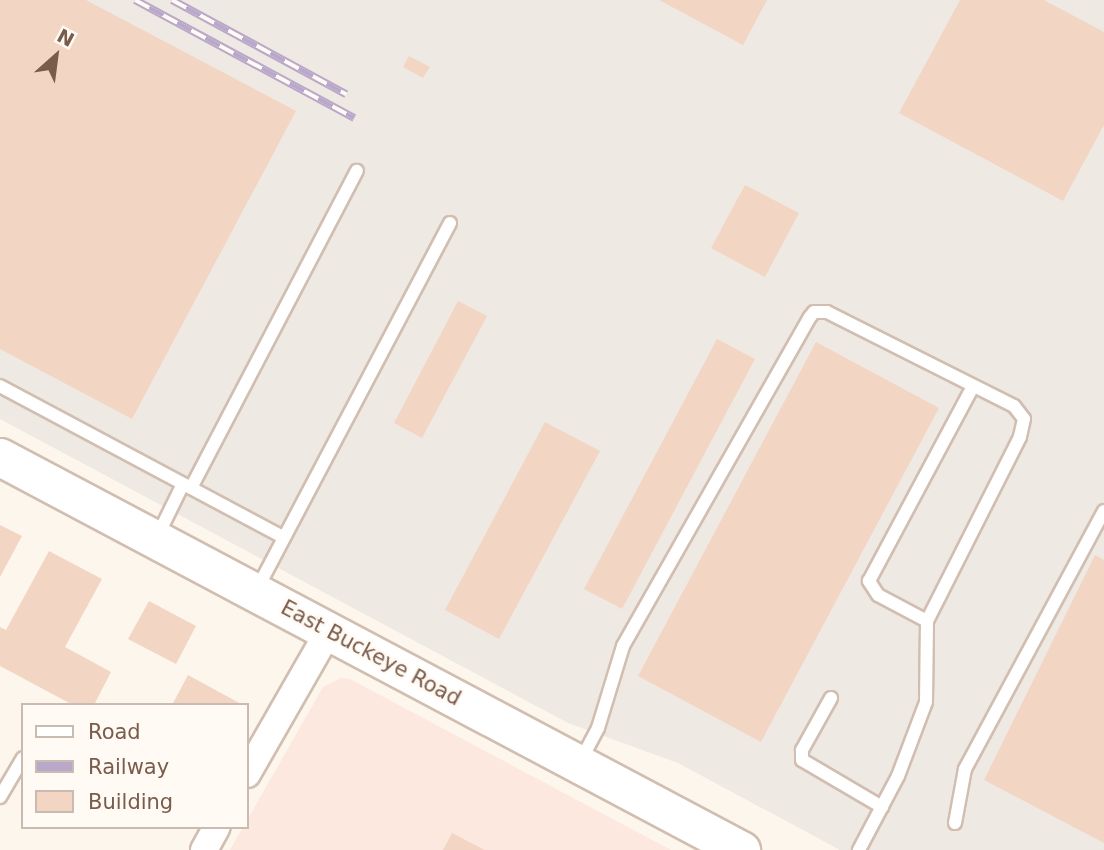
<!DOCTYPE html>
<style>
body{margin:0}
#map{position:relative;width:1104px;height:850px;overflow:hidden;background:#fdf6ec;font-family:"DejaVu Sans",sans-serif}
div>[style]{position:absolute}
.commercial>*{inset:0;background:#fde8e0}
.industrial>*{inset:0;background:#efe9e4}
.building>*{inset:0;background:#f3d5c3}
.roads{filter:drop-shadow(2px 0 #d1beb0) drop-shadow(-2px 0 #d1beb0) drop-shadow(0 2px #d1beb0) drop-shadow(0 -2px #d1beb0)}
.lane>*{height:12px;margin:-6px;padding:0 6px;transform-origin:6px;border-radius:6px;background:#fff}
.street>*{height:26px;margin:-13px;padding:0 13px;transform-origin:13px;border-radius:13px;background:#fff}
.secondary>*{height:37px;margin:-18.5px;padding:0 18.5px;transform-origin:18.5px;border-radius:18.5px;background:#fff}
.rail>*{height:8px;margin-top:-4px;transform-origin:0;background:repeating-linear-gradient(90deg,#fffaf3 0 16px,#b9a8c9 0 32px);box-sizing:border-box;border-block:2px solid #b9a8c9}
span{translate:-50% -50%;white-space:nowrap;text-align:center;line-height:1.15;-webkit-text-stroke:5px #fffaf3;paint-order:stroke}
.street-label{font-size:21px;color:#7a5c4d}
.legend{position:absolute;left:21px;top:703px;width:228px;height:126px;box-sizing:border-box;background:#fffaf3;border:2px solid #cabbb1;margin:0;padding:9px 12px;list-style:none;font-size:21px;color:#7a5c4d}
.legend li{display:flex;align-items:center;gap:14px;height:35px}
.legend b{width:35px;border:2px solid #cabbb1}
.north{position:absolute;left:21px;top:21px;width:70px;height:70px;-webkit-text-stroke:5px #fffaf3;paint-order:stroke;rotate:28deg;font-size:19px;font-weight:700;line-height:28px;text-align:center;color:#7a5c4d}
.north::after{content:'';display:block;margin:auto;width:24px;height:32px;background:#7a5c4d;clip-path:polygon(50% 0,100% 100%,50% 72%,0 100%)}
</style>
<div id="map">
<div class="commercial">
<div style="clip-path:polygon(341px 678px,350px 679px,671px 850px,230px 850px,323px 687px)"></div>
</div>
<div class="industrial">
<div style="clip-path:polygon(0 0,1104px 0,1104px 850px,840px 850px,678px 763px,568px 723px,0 419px)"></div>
</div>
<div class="building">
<div style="clip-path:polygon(0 0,86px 0,296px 111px,132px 419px,0 349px)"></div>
<div style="clip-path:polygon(659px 0,767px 0,743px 45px)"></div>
<div style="clip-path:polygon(960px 0,1044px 0,1104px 32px,1104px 125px,1063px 201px,899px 113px)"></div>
<div style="clip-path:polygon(409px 56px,430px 67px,423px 78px,403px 67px)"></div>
<div style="clip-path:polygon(745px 185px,799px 213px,765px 277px,711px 248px)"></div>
<div style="clip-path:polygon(458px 301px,487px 316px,422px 438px,394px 423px)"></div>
<div style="clip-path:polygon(717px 339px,755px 359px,622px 609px,584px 589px)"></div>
<div style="clip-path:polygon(816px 342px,939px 408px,761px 742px,638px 676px)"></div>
<div style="clip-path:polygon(545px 422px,600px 451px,499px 639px,445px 610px)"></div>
<div style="clip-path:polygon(0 525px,22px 536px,0 577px)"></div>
<div style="clip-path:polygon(49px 551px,102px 579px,65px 647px,111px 672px,94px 705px,73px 705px,0 666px,0 627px,6px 630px)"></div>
<div style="clip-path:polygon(1095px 555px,1104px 560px,1104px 843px,984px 780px)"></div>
<div style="clip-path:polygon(149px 601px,196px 626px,176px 664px,128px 639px)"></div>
<div style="clip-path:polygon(188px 675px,243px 705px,172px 705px)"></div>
<div style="clip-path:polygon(452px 833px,485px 850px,443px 850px)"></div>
</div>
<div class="roads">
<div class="lane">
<div style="left:0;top:386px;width:321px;rotate:28.1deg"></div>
<div style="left:191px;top:488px;width:358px;rotate:-62.4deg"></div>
<div style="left:157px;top:537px;width:59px;rotate:-63.9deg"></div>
<div style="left:256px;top:591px;width:416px;rotate:-62.2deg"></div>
<div style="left:927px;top:621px;width:55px;rotate:-152deg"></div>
<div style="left:878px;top:595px;width:17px;rotate:-123deg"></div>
<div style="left:869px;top:581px;width:221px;rotate:-61.9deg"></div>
<div style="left:831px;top:698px;width:60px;rotate:119.1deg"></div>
<div style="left:802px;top:750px;width:10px;rotate:90deg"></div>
<div style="left:802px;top:760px;width:93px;rotate:30.4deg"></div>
<div style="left:581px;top:760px;width:36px;rotate:-62deg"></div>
<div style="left:598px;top:728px;width:86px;rotate:-73deg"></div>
<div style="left:623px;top:646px;width:378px;rotate:-60.4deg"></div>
<div style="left:810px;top:317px;width:6px;rotate:-51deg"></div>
<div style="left:814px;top:312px;width:13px"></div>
<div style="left:827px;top:312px;width:209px;rotate:26.7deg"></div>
<div style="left:1014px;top:406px;width:16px;rotate:52deg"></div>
<div style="left:1024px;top:419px;width:18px;rotate:103deg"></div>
<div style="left:1020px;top:437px;width:206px;rotate:116.8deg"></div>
<div style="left:927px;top:621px;width:81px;rotate:90.7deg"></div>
<div style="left:926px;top:702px;width:79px;rotate:110.7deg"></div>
<div style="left:898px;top:776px;width:84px;rotate:117.8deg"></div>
<div style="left:0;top:797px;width:45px;rotate:-59.5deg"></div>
<div style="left:955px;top:823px;width:55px;rotate:-79.5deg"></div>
<div style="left:965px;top:769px;width:293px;rotate:-61.7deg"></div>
</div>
<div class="street">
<div style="left:247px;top:774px;width:165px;rotate:-60.2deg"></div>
<div style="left:204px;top:850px;width:26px;rotate:-61deg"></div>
</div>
<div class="secondary">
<div style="left:0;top:457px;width:839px;rotate:27.94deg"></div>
</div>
</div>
<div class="rail">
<div style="left:135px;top:0;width:249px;rotate:28.3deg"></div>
<div style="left:172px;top:0;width:198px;rotate:28.4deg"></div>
</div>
<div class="street-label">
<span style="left:371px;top:653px;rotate:28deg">East Buckeye Road</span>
</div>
<ul class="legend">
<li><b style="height:9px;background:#fff"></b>Road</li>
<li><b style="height:9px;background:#b9a8c9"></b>Railway</li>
<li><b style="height:19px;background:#f3d5c3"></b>Building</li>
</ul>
<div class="north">N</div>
</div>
